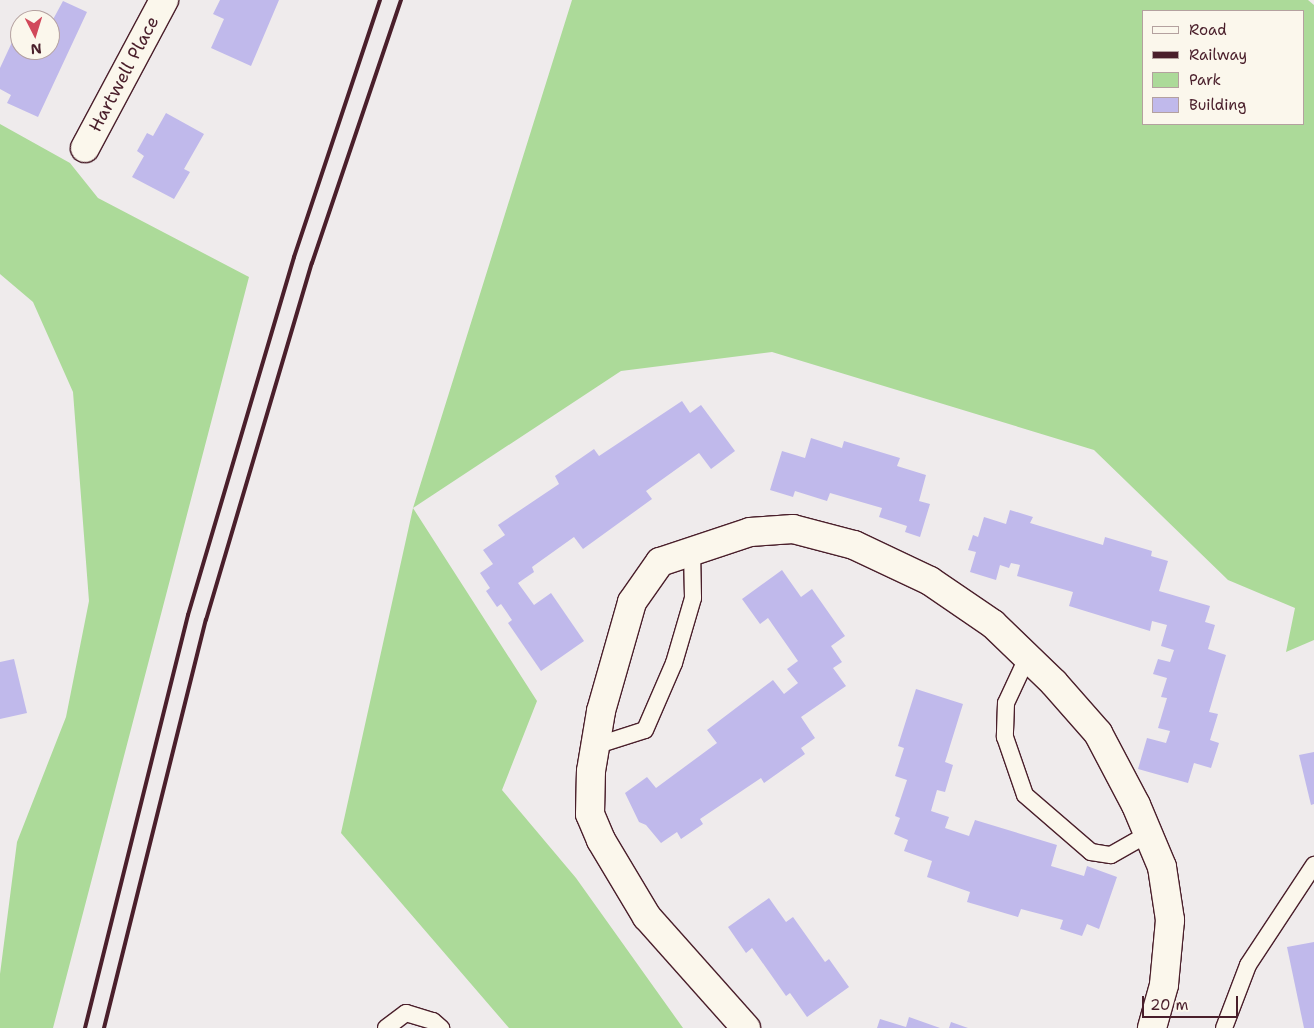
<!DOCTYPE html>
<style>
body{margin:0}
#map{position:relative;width:1314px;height:1028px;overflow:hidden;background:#efebec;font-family:"Shantell Sans",sans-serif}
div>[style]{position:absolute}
.green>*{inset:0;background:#acda99}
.building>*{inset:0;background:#c0b9eb}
.roads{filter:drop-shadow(1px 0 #4a1f2b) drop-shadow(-1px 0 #4a1f2b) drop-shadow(0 1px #4a1f2b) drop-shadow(0 -1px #4a1f2b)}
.lane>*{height:16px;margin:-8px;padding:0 8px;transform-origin:8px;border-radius:8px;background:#fbf7ec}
.street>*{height:28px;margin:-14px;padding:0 14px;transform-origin:14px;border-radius:14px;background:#fbf7ec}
.rail>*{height:4px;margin:-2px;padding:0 2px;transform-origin:2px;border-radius:2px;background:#4a1f2b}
span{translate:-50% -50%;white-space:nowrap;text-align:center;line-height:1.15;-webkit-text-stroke:4px #fbf7ec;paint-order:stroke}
.street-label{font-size:18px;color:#4a1f2b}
.legend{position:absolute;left:1142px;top:10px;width:162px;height:115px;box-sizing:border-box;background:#fbf7ec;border:1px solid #b4a19f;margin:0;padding:6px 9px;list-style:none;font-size:15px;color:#4a1f2b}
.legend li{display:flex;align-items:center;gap:10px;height:25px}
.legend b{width:25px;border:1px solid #b4a19f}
.north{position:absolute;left:10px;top:10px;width:50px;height:50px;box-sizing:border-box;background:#fbf7ec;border:1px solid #b4a19f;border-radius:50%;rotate:175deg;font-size:14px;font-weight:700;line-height:20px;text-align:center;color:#4a1f2b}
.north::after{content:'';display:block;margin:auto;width:18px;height:22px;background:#d1495b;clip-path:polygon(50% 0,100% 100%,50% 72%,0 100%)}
.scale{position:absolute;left:1142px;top:996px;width:96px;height:22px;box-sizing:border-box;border:2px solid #4a1f2b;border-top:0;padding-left:6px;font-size:15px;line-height:18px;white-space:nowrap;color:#4a1f2b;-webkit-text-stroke:4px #fbf7ec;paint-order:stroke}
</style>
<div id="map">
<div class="green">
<div style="clip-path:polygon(evenodd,572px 0,1308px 0,1314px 5px,1314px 640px,1286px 652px,1295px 608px,1228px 580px,1094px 450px,772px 352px,621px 371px,413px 508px,537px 701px,502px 790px,576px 878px,683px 1028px,509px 1028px,341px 833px,413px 508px,572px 0,1143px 11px,1303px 11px,1303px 124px,1143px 124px,1143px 11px)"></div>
<div style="clip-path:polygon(0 124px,70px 163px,98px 198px,249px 277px,53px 1028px,0 1028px,0 974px,17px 842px,66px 717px,89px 601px,73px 392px,33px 302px,0 274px)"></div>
</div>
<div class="building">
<div style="clip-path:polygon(220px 0,279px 0,251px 66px,211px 48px,224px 19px,213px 14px)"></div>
<div style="clip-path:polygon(63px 1px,87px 12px,38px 117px,7px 103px,11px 95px,0 89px,0 68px,20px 25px,20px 50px,50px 50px,50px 25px)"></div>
<div style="clip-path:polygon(25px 13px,40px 20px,22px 20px)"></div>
<div style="clip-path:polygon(166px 113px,204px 134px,184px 169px,190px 172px,174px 199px,132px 177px,144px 156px,137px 151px,147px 133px,153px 136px)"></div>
<div style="clip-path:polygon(682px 401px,690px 413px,701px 405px,735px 451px,711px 469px,699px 453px,646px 491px,652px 499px,583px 549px,574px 537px,532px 567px,534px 572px,518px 583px,534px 605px,551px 593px,584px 641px,541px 671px,508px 623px,512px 620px,501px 604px,497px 607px,486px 591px,490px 588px,480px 573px,493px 564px,483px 550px,505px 535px,498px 525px,559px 484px,555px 476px,594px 449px,599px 456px)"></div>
<div style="clip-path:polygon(811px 438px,842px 448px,844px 441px,900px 458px,897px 466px,926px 475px,919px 501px,930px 504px,920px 537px,905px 532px,907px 526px,879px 517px,882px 508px,830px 493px,827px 501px,795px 491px,793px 497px,770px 490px,782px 451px,805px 458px)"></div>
<div style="clip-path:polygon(1010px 510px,1033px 517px,1030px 523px,1103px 545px,1105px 537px,1152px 551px,1151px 556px,1168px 561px,1159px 591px,1210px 606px,1205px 622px,1215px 625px,1208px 649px,1226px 655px,1209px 712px,1218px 714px,1210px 740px,1219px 743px,1211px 768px,1194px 763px,1188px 783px,1138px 769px,1147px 738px,1166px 743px,1170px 731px,1158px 728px,1167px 698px,1161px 697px,1167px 678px,1153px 674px,1158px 659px,1170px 662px,1174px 650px,1161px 646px,1167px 625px,1152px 621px,1150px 631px,1069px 606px,1073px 592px,1017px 576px,1020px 565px,1011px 563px,1009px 568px,1000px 565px,996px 580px,970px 572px,976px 552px,968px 550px,973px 535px,978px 537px,984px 517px,1006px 524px)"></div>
<div style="clip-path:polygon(782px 570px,801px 597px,812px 589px,845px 636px,831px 646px,842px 662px,833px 668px,846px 686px,801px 717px,815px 738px,801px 748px,805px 754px,764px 783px,761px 778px,700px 819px,703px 824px,681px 839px,677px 832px,661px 843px,646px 825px,639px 822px,625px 793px,647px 777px,656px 788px,717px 743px,707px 730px,773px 680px,784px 694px,798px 683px,787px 669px,798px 661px,768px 618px,760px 624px,742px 599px)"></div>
<div style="clip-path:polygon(14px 659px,27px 713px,0 719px,0 662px)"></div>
<div style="clip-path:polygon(916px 689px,963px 704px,945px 762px,953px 765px,945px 792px,937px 790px,931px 811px,949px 817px,945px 828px,969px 836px,975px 820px,1057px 845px,1051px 866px,1084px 876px,1087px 866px,1117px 877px,1099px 929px,1087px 924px,1082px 936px,1060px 929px,1063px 920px,1021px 909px,1018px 917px,967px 902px,970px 892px,927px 877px,932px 861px,904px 851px,908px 840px,894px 834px,900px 818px,895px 816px,907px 780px,895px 776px,904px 748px,898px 746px)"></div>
<div style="clip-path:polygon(1314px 752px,1314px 804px,1311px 805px,1299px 755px)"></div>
<div style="clip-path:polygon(769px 898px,786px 922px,793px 917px,825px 962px,829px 959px,849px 987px,807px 1017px,790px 993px,786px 996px,752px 948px,746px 953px,728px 927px)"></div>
<div style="clip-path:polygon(1314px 942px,1314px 1028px,1304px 1028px,1287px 947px)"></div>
<div style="clip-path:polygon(909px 1017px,940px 1028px,877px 1028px,880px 1019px,906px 1027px)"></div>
<div style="clip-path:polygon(951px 1022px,968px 1028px,949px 1028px)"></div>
</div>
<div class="roads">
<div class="lane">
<div style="left:1027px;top:658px;width:50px;rotate:115deg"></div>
<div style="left:1006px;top:703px;width:34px;rotate:92deg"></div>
<div style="left:1005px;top:737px;width:61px;rotate:71deg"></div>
<div style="left:1025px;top:795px;width:87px;rotate:40.8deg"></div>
<div style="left:1091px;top:852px;width:20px;rotate:9deg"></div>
<div style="left:1111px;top:855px;width:43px;rotate:-29.6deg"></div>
<div style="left:595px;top:746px;width:52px;rotate:-17.7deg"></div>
<div style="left:645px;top:730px;width:73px;rotate:-66.6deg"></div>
<div style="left:674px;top:663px;width:68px;rotate:-73.7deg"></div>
<div style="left:693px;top:598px;width:47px;rotate:-91.2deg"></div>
<div style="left:386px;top:1028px;width:25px;rotate:-37deg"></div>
<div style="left:406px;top:1013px;width:28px;rotate:17deg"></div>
<div style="left:433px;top:1021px;width:11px;rotate:41deg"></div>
<div style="left:1224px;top:1028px;width:67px;rotate:-69.1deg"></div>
<div style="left:1248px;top:965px;width:120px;rotate:-56.6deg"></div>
</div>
<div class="street">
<div style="left:85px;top:148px;width:168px;rotate:-61.9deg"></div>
<div style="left:746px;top:1028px;width:149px;rotate:-131.7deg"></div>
<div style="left:647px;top:917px;width:90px;rotate:-120.9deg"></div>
<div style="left:601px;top:840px;width:28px;rotate:-113deg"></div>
<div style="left:590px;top:814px;width:43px;rotate:-88.7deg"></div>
<div style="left:591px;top:771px;width:61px;rotate:-80.5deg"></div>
<div style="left:601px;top:711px;width:113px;rotate:-74.1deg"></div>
<div style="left:632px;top:602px;width:49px;rotate:-55deg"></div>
<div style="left:660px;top:562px;width:95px;rotate:-18.4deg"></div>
<div style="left:750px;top:532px;width:43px;rotate:-4deg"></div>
<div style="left:793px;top:529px;width:63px;rotate:14.7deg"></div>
<div style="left:854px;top:545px;width:84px;rotate:25.3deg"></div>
<div style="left:930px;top:581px;width:76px;rotate:34.3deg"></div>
<div style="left:993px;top:624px;width:85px;rotate:44deg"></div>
<div style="left:1054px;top:683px;width:67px;rotate:48.7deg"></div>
<div style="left:1098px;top:733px;width:81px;rotate:62.2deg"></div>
<div style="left:1136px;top:805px;width:67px;rotate:67.2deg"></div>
<div style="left:1162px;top:867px;width:54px;rotate:81.4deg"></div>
<div style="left:1170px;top:920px;width:65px;rotate:95.3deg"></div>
<div style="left:1164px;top:985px;width:45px;rotate:105.6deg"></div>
</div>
</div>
<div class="rail">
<div style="left:85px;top:1028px;width:426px;rotate:-76deg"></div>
<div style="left:188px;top:615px;width:373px;rotate:-73.5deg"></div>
<div style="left:294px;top:257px;width:271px;rotate:-71.5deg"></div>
<div style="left:104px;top:1028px;width:421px;rotate:-76deg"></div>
<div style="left:206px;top:620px;width:372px;rotate:-73.5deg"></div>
<div style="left:312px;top:263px;width:278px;rotate:-71.3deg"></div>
</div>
<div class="street-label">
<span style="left:124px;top:74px;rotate:-62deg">Hartwell Place</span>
</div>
<ul class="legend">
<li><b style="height:6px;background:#fbf7ec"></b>Road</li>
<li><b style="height:6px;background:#4a1f2b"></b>Railway</li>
<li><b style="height:14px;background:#acda99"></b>Park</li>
<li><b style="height:14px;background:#c0b9eb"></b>Building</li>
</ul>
<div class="north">N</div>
<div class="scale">20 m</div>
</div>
